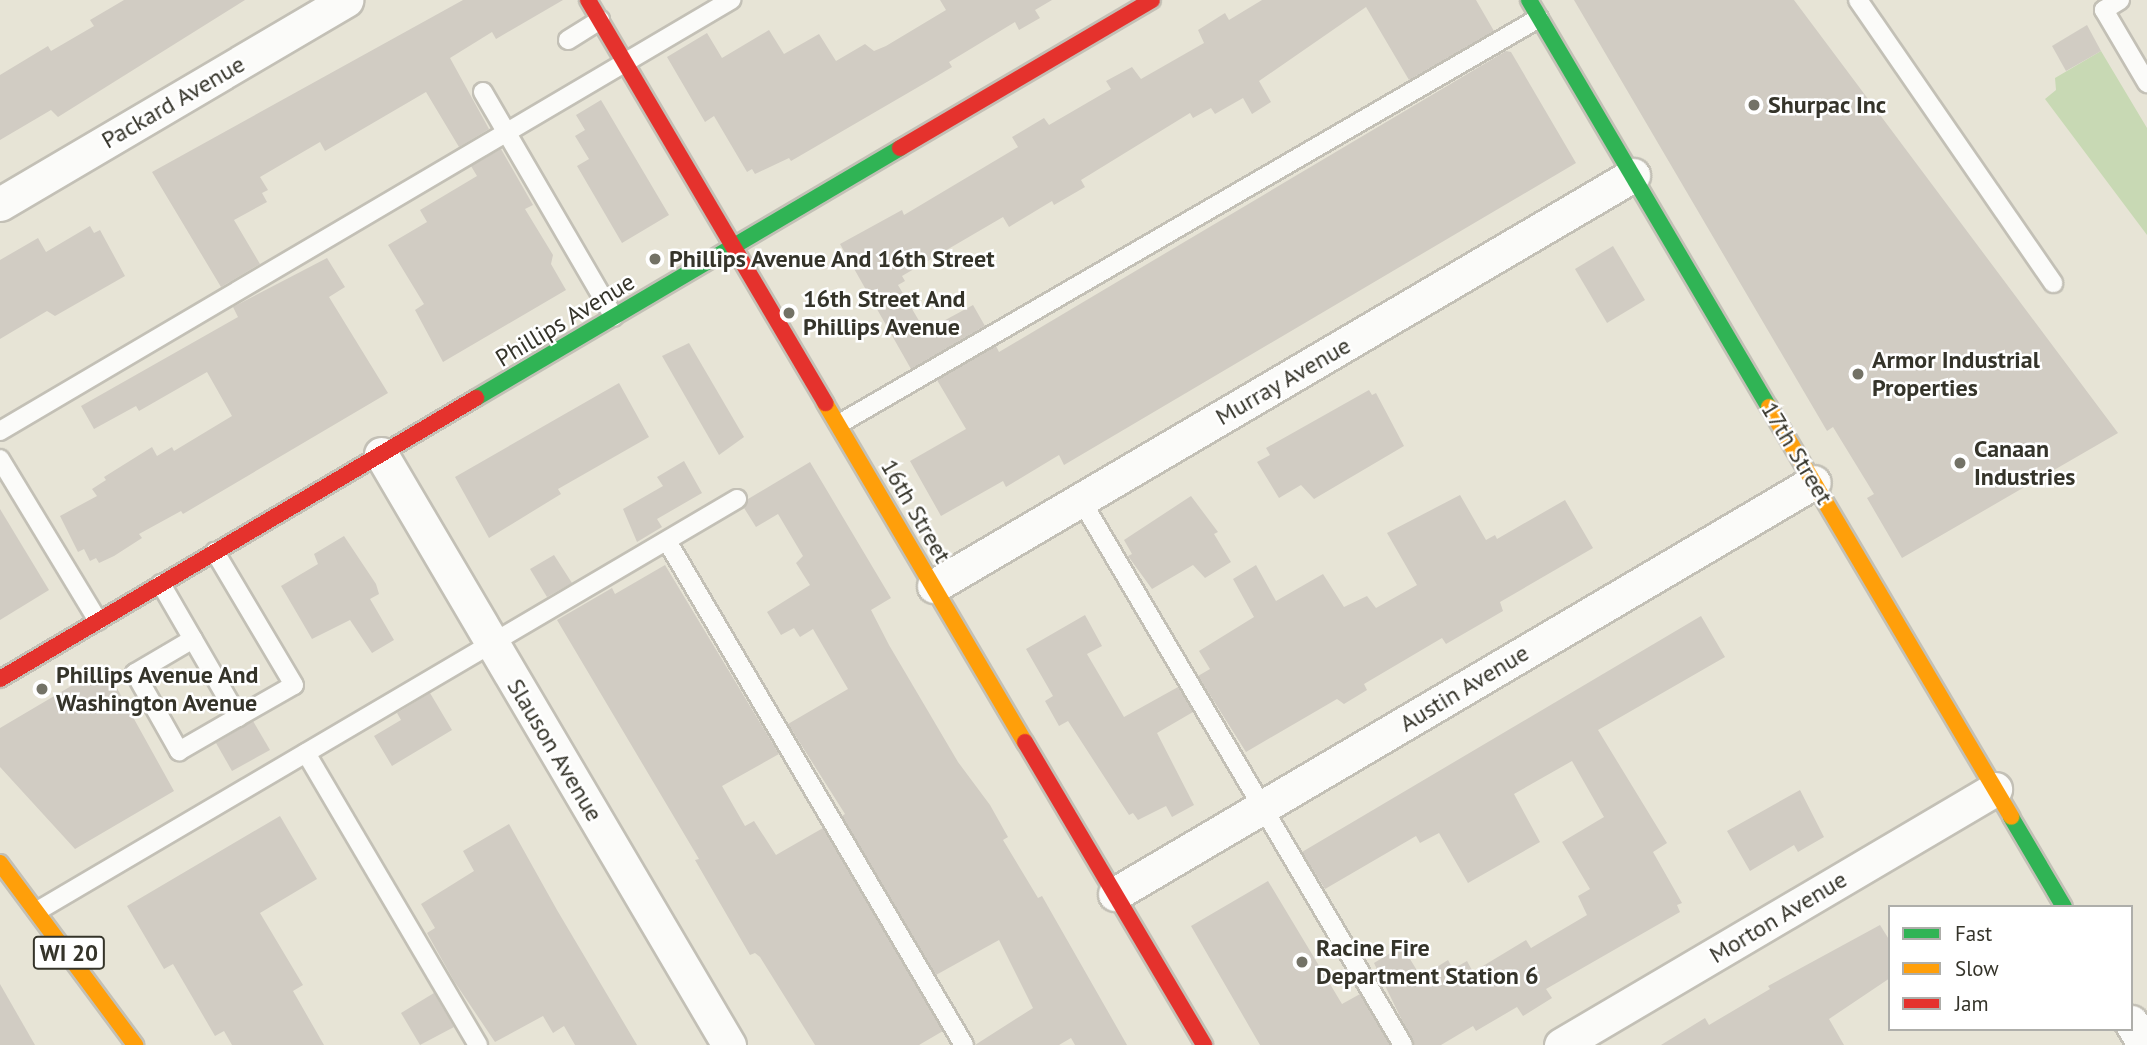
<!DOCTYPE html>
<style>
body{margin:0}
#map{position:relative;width:2147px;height:1045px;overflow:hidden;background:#e7e4d6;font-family:"PT Sans",sans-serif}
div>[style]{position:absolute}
.green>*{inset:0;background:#c8d9b4}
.building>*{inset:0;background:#d1ccc3}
.roads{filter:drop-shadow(2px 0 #c3c0b6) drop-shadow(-2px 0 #c3c0b6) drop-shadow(0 2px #c3c0b6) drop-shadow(0 -2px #c3c0b6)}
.lane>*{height:18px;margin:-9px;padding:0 9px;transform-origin:9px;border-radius:9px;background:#fbfbf9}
.street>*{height:33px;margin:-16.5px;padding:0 16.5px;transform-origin:16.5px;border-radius:16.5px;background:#fbfbf9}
.fast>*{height:16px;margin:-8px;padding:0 8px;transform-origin:8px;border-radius:8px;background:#30b455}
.slow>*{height:16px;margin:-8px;padding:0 8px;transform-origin:8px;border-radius:8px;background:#ff9f0a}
.jam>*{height:16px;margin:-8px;padding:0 8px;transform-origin:8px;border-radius:8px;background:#e5322d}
.dots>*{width:19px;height:19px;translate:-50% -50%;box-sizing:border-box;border:4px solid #fff;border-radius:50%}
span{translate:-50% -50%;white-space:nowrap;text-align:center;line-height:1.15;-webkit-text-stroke:5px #fff;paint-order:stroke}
.shield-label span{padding:2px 5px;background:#fff;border:2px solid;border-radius:5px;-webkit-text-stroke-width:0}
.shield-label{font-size:23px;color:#35342a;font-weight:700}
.street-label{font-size:24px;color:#35342a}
.poi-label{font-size:24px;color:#35342a;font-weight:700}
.left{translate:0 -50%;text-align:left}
.legend{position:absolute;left:1888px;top:905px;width:245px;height:126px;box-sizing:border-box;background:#fff;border:2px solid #aeaeaa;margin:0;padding:9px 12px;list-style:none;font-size:21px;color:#35342a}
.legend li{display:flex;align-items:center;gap:14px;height:35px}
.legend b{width:35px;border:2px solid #aeaeaa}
</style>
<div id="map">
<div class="green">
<div style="clip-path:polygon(2101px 51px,2147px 128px,2147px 235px,2045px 99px,2056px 90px,2055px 78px)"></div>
</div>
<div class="building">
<div style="clip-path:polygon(124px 0,245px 0,58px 117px,51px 110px,0 140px,0 75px,48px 46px,51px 51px,94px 26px,90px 20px)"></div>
<div style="clip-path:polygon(463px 0,563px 0,496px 39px,492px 32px,450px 58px,489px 129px,459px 147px,426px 92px,325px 151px,320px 142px,260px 177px,268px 190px,262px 193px,267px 202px,234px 220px,260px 264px,221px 287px,152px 172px)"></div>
<div style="clip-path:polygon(940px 0,1052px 0,1035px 10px,1040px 18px,1019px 30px,1015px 22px,949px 62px,952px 67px,932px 79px,791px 161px,789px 158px,755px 174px,752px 169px,747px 172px,714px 116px,705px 122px,667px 57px,707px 33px,722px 58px,769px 30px,784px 54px,819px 34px,836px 61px,865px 44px,874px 51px,886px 46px,946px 10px)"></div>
<div style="clip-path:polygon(1262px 0,1476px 0,1494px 31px,1409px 80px,1366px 7px,1259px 81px,1271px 102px,1252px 114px,1243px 98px,1215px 114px,1211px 108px,1193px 118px,1190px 113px,1081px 180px,1085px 187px,1054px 205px,1052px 201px,1009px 227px,1003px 217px,902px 276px,905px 281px,898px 285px,925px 331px,973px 305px,985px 326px,911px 369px,840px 244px,902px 210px,904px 215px,1018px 147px,1012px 137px,1044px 118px,1049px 125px,1111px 89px,1106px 81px,1132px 67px,1141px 79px,1204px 43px,1198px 30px,1225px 13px,1229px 20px)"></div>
<div style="clip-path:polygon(1574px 0,1794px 0,2118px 433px,1902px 558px,1867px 498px,1874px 494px,1833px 427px,1827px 431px)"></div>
<div style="clip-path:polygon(2087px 25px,2101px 51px,2066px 71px,2052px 46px)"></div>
<div style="clip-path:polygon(1506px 51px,1511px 52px,1576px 163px,1064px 465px,1059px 455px,1006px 487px,1003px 481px,941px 516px,910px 461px,966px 429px,937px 380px,996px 346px,999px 352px)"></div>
<div style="clip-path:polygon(601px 100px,669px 215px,622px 243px,577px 166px,589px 159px,575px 136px,585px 130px,576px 115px)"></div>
<div style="clip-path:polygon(501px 149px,533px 205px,525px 209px,553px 255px,551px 264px,566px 290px,443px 362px,415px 310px,424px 304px,388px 245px,427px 222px,420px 210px,477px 176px,471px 166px)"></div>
<div style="clip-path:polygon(90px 226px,94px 233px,100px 230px,125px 276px,55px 316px,47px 311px,0 339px,0 260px,38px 238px,46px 252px)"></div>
<div style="clip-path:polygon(1613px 246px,1645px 300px,1607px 323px,1575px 269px)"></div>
<div style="clip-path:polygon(327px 258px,345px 287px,329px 297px,388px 393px,183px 514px,181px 511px,139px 534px,142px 538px,114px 556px,99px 563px,96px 558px,90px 561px,84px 549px,78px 552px,60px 516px,97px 496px,92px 489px,106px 480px,104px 477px,152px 447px,157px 456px,172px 447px,174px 451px,232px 416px,207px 372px,139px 411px,136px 406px,94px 429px,81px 406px,238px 317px,233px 307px)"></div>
<div style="clip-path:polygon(689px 343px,744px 437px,719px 455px,662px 356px)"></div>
<div style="clip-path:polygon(619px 383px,649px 437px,558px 489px,561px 494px,489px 538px,455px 477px)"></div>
<div style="clip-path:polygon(1369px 390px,1372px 395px,1376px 393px,1404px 446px,1314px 499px,1301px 485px,1279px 498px,1257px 462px,1270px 455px,1266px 448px)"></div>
<div style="clip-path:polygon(684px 461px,702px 493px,657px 519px,662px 527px,637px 542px,623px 509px,663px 486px,657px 477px)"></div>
<div style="clip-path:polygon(810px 462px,891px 598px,871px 610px,889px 645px,958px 762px,990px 805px,1008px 837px,1003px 840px,1038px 898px,1042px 896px,1127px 1045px,1075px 1045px,1071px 1038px,1059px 1045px,975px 1045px,1033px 1008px,999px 940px,936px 975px,842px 816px,845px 814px,788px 724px,848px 689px,813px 629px,800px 637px,794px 628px,781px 635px,767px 612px,810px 585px,796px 563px,803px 556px,778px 514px,756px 527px,744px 508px,748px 499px)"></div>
<div style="clip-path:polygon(1460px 495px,1486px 540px,1495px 535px,1497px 539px,1565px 500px,1593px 548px,1500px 602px,1503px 611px,1446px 644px,1442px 638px,1364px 684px,1367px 690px,1344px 704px,1337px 699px,1246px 752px,1198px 676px,1210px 669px,1199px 651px,1254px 617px,1233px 579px,1256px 565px,1276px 601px,1323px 574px,1344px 607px,1367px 596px,1376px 608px,1417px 585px,1387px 533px)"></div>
<div style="clip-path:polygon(1191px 496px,1218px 532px,1214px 534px,1231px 562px,1205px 578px,1193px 565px,1152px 589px,1128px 556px,1132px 554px,1124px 540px)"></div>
<div style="clip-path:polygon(0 509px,49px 590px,0 620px)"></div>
<div style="clip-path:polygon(344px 536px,376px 584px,379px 594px,370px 599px,394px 640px,372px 653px,350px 620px,312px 639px,281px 586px,318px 564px,314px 554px)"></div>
<div style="clip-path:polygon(554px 555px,572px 583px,547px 597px,530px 569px)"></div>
<div style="clip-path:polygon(665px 565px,779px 754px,722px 786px,745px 826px,754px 821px,776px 855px,823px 828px,943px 1031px,919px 1045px,815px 1045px,760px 957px,755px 953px,750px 955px,695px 860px,699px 859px,557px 620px,612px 588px,615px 594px)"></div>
<div style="clip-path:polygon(1085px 615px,1102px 646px,1087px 654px,1124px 717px,1178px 687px,1193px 712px,1157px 733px,1194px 805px,1172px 817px,1166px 806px,1138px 820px,1133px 813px,1129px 815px,1068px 721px,1059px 726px,1045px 701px,1053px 696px,1026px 649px)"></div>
<div style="clip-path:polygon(1701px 616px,1725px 657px,1598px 730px,1667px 843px,1653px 852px,1682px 903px,1677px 905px,1680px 912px,1546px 989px,1552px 998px,1523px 1016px,1517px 1007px,1476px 1031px,1473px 1026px,1441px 1045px,1414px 1045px,1374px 963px,1402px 946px,1421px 977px,1448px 960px,1453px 969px,1467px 961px,1473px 972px,1526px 940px,1531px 948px,1587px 915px,1578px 896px,1590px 889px,1562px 842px,1604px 817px,1572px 761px,1514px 794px,1540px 842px,1468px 883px,1439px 833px,1420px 843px,1416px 836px,1325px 889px,1302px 852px)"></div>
<div style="clip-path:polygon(100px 669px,103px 674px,108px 672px,174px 791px,75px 849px,0 767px,0 728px)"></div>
<div style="clip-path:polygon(430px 693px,452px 730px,392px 766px,374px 736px,401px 720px,397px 713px)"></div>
<div style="clip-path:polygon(253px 721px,270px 750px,232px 771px,216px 743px)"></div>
<div style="clip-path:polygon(1800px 790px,1824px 837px,1798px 852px,1794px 845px,1750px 871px,1727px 831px)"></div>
<div style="clip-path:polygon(280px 816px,317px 879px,260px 913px,303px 985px,293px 991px,324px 1045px,232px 1045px,224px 1031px,215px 1036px,173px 964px,164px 969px,127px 906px)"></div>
<div style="clip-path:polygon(509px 824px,557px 910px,637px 1045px,575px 1045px,564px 1026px,553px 1033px,543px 1016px,495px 1042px,454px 981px,427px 933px,435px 928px,421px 904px,474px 871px,463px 851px)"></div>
<div style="clip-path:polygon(1268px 881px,1342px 1004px,1360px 994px,1390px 1045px,1260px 1045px,1191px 926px)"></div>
<div style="clip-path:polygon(1880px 925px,1890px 941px,1890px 978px,1829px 1019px,1844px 1045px,1661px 1045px,1705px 1018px,1709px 1025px,1770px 989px,1768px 986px)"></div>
<div style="clip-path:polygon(0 984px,35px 1045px,0 1045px)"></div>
<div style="clip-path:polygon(434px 993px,454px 1027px,420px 1045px,401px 1013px)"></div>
</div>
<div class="roads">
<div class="lane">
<div style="left:1858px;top:0;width:344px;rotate:55.4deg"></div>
<div style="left:2120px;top:0;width:19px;rotate:148deg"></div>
<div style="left:2104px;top:10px;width:85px;rotate:59.5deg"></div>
<div style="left:568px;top:40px;width:38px;rotate:-32deg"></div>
<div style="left:483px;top:92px;width:260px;rotate:59.8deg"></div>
<div style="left:839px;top:424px;width:809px;rotate:-30.11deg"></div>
<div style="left:0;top:431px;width:849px;rotate:-30.52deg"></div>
<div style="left:0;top:459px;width:189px;rotate:58.8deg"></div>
<div style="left:1081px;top:500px;width:633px;rotate:59.42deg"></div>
<div style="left:667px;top:541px;width:585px;rotate:59.49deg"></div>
<div style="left:161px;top:584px;width:154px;rotate:59.9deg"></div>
<div style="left:238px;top:717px;width:64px;rotate:-29.7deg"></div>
<div style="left:294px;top:685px;width:155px;rotate:-120.7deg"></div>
<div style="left:193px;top:639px;width:67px;rotate:149.6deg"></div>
<div style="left:135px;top:673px;width:90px;rotate:60.6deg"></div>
<div style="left:179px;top:751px;width:68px;rotate:-30deg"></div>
<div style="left:306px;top:753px;width:339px;rotate:59.5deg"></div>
<div style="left:39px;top:910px;width:810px;rotate:-30.49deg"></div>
</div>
<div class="street">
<div style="left:0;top:204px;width:402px;rotate:-30.5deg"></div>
<div style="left:381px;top:454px;width:686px;rotate:59.51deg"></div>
<div style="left:934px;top:586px;width:811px;rotate:-30.45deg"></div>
<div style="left:1115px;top:894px;width:811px;rotate:-30.52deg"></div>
<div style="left:2131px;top:1022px;width:27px;rotate:59deg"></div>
<div style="left:1561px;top:1045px;width:504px;rotate:-30.53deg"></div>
</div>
<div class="fast">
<div style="left:1529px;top:0;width:472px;rotate:59.5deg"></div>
<div style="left:476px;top:398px;width:492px;rotate:-30.5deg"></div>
<div style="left:2011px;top:817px;width:104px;rotate:59.5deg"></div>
</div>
<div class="slow">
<div style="left:825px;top:403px;width:394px;rotate:59.5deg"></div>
<div style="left:1769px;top:407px;width:476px;rotate:59.4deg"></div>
<div style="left:0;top:863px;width:227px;rotate:53.4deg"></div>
</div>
<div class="jam">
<div style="left:588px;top:0;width:468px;rotate:59.5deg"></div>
<div style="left:900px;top:148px;width:292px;rotate:-30.4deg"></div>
<div style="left:0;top:679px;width:553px;rotate:-30.55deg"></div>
<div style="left:1025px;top:742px;width:352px;rotate:59.4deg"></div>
</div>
</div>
<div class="dots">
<div style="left:1754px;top:105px;background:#737266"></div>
<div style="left:655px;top:259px;background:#737266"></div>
<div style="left:789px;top:313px;background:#737266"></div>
<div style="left:1858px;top:374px;background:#737266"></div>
<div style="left:1960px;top:463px;background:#737266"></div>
<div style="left:42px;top:689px;background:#737266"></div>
<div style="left:1302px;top:962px;background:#737266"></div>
</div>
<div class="shield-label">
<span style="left:69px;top:953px">WI 20</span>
</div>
<div class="street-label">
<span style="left:173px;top:102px;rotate:-30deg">Packard Avenue</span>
<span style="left:565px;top:320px;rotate:-31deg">Phillips Avenue</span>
<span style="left:1283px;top:381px;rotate:-30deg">Murray Avenue</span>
<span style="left:1797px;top:453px;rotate:59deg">17th Street</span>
<span style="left:916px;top:511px;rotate:60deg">16th Street</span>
<span style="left:1464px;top:688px;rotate:-31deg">Austin Avenue</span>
<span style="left:555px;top:750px;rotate:59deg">Slauson Avenue</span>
<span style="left:1778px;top:917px;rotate:-31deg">Morton Avenue</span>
</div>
<div class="poi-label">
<span class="left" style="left:1768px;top:105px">Shurpac Inc</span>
<span class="left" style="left:669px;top:259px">Phillips Avenue And 16th Street</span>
<span class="left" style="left:803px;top:313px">16th Street And<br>Phillips Avenue</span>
<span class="left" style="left:1872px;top:374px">Armor Industrial<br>Properties</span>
<span class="left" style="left:1974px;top:463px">Canaan<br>Industries</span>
<span class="left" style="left:56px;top:689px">Phillips Avenue And<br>Washington Avenue</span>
<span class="left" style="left:1316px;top:962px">Racine Fire<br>Department Station 6</span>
</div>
<ul class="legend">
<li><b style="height:9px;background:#30b455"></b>Fast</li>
<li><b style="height:9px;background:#ff9f0a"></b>Slow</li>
<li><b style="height:9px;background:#e5322d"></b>Jam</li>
</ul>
</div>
